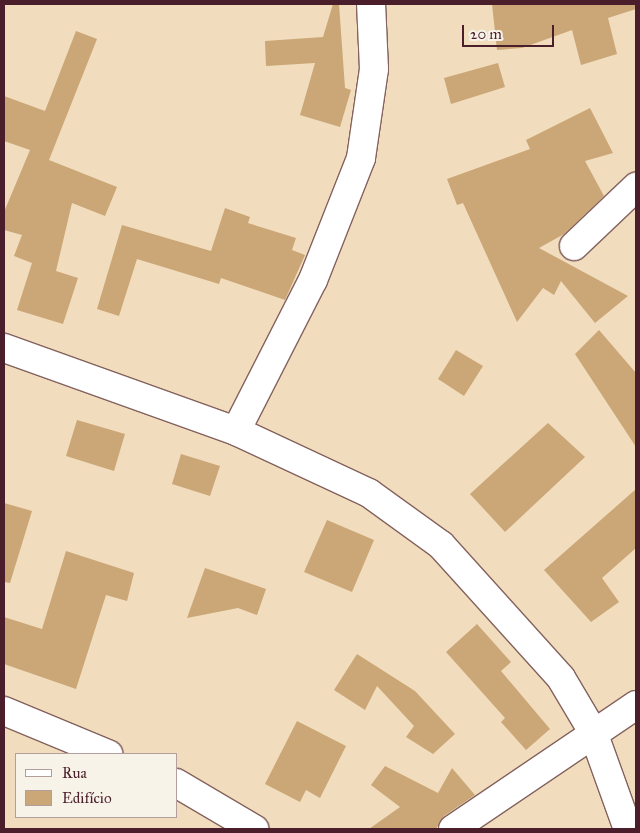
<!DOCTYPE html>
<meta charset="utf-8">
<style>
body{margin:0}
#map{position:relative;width:640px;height:833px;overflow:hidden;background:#f1ddbd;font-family:"IM FELL Great Primer",serif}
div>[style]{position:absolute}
.building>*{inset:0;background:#cba676}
.roads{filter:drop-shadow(1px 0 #84625e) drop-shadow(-1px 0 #84625e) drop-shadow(0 1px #84625e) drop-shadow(0 -1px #84625e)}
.minor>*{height:28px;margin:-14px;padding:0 14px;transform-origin:14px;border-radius:14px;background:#fff}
span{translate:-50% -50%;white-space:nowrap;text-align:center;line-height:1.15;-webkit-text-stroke:5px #f7f3e8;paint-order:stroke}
.frame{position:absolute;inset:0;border:5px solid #4a1f2b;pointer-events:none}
.legend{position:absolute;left:15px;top:753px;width:162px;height:65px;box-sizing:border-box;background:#f7f3e8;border:1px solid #b29e9c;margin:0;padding:6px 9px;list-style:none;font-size:15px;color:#4a1f2b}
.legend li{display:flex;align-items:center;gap:10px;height:25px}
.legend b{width:25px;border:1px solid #b29e9c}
.scale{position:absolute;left:462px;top:25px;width:92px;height:22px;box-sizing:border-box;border:2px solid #4a1f2b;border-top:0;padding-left:6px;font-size:15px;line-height:18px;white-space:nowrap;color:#4a1f2b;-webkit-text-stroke:4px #f7f3e8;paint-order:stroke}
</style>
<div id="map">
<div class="building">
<div style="clip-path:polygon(333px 4px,339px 4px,345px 88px,351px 90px,340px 127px,300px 115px,315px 63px,266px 66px,265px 41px,323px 37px)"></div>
<div style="clip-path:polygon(492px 4px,636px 4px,636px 9px,608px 18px,617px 54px,581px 65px,572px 30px,522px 48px,497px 50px)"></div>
<div style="clip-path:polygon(76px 31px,97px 39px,49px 160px,117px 187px,105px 216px,72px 203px,56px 271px,78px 278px,63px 324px,17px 310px,32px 263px,14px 256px,22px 235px,4px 230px,4px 212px,30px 150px,4px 141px,4px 96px,45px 111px)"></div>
<div style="clip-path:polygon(498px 63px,505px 87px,451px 104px,444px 78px)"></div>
<div style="clip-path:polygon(590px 108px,613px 153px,585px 161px,604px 196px,564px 234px,539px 248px,628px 296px,595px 323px,561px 281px,554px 295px,543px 288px,517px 322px,463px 203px,457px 205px,447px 179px,530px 149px,526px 140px)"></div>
<div style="clip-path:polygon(225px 208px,250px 217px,248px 223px,296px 238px,292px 250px,305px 255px,285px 300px,221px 278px,219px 284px,137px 259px,119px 316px,97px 309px,122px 225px,211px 251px)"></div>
<div style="clip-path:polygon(599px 330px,636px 373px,636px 447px,575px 354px)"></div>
<div style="clip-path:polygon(456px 350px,483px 366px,464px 396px,438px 379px)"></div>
<div style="clip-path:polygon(77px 420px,125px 434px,114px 471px,66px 456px)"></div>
<div style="clip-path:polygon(548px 423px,585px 457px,505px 532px,470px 494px)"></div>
<div style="clip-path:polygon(181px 454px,220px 466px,210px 496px,172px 484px)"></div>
<div style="clip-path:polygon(636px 489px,636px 548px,602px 578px,619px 602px,591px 622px,544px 570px)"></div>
<div style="clip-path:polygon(4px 503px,32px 511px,10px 583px,4px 582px)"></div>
<div style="clip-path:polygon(327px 520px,374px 540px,352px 592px,304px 572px)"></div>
<div style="clip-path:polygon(66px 551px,134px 573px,127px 601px,106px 595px,76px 689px,4px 664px,4px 617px,42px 629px)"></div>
<div style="clip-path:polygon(205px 568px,266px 589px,257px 615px,238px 608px,187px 618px)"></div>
<div style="clip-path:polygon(477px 624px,511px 662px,501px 671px,550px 729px,526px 750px,501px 722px,505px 718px,446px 652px)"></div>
<div style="clip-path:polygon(357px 654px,415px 691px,455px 734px,433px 754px,406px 737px,414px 726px,377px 686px,365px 710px,334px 690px)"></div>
<div style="clip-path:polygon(297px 721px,346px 746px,320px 798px,306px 790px,300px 802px,265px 784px)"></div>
<div style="clip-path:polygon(385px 766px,438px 793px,452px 768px,475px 795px,444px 816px,436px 829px,369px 829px,400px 807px,371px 785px)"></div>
</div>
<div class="roads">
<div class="minor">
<div style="left:574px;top:246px;width:86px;rotate:-43.6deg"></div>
<div style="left:4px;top:348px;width:246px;rotate:19.7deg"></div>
<div style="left:236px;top:431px;width:147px;rotate:25deg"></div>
<div style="left:369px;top:493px;width:89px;rotate:35.8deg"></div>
<div style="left:441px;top:545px;width:179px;rotate:47.9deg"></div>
<div style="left:561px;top:678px;width:63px;rotate:59.3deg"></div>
<div style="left:593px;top:732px;width:103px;rotate:70.2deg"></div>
<div style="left:236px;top:431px;width:169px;rotate:-63deg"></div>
<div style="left:313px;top:280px;width:131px;rotate:-68.5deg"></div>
<div style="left:361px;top:158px;width:90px;rotate:-81.7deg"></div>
<div style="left:374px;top:69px;width:65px;rotate:-92.6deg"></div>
<div style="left:4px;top:711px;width:113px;rotate:22.5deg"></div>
<div style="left:176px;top:783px;width:91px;rotate:30.5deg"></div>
<div style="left:453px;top:829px;width:221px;rotate:-34.1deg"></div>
</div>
</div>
<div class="frame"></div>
<ul class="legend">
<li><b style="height:6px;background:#fff"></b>Rua</li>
<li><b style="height:14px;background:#cba676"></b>Edifício</li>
</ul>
<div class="scale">20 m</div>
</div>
